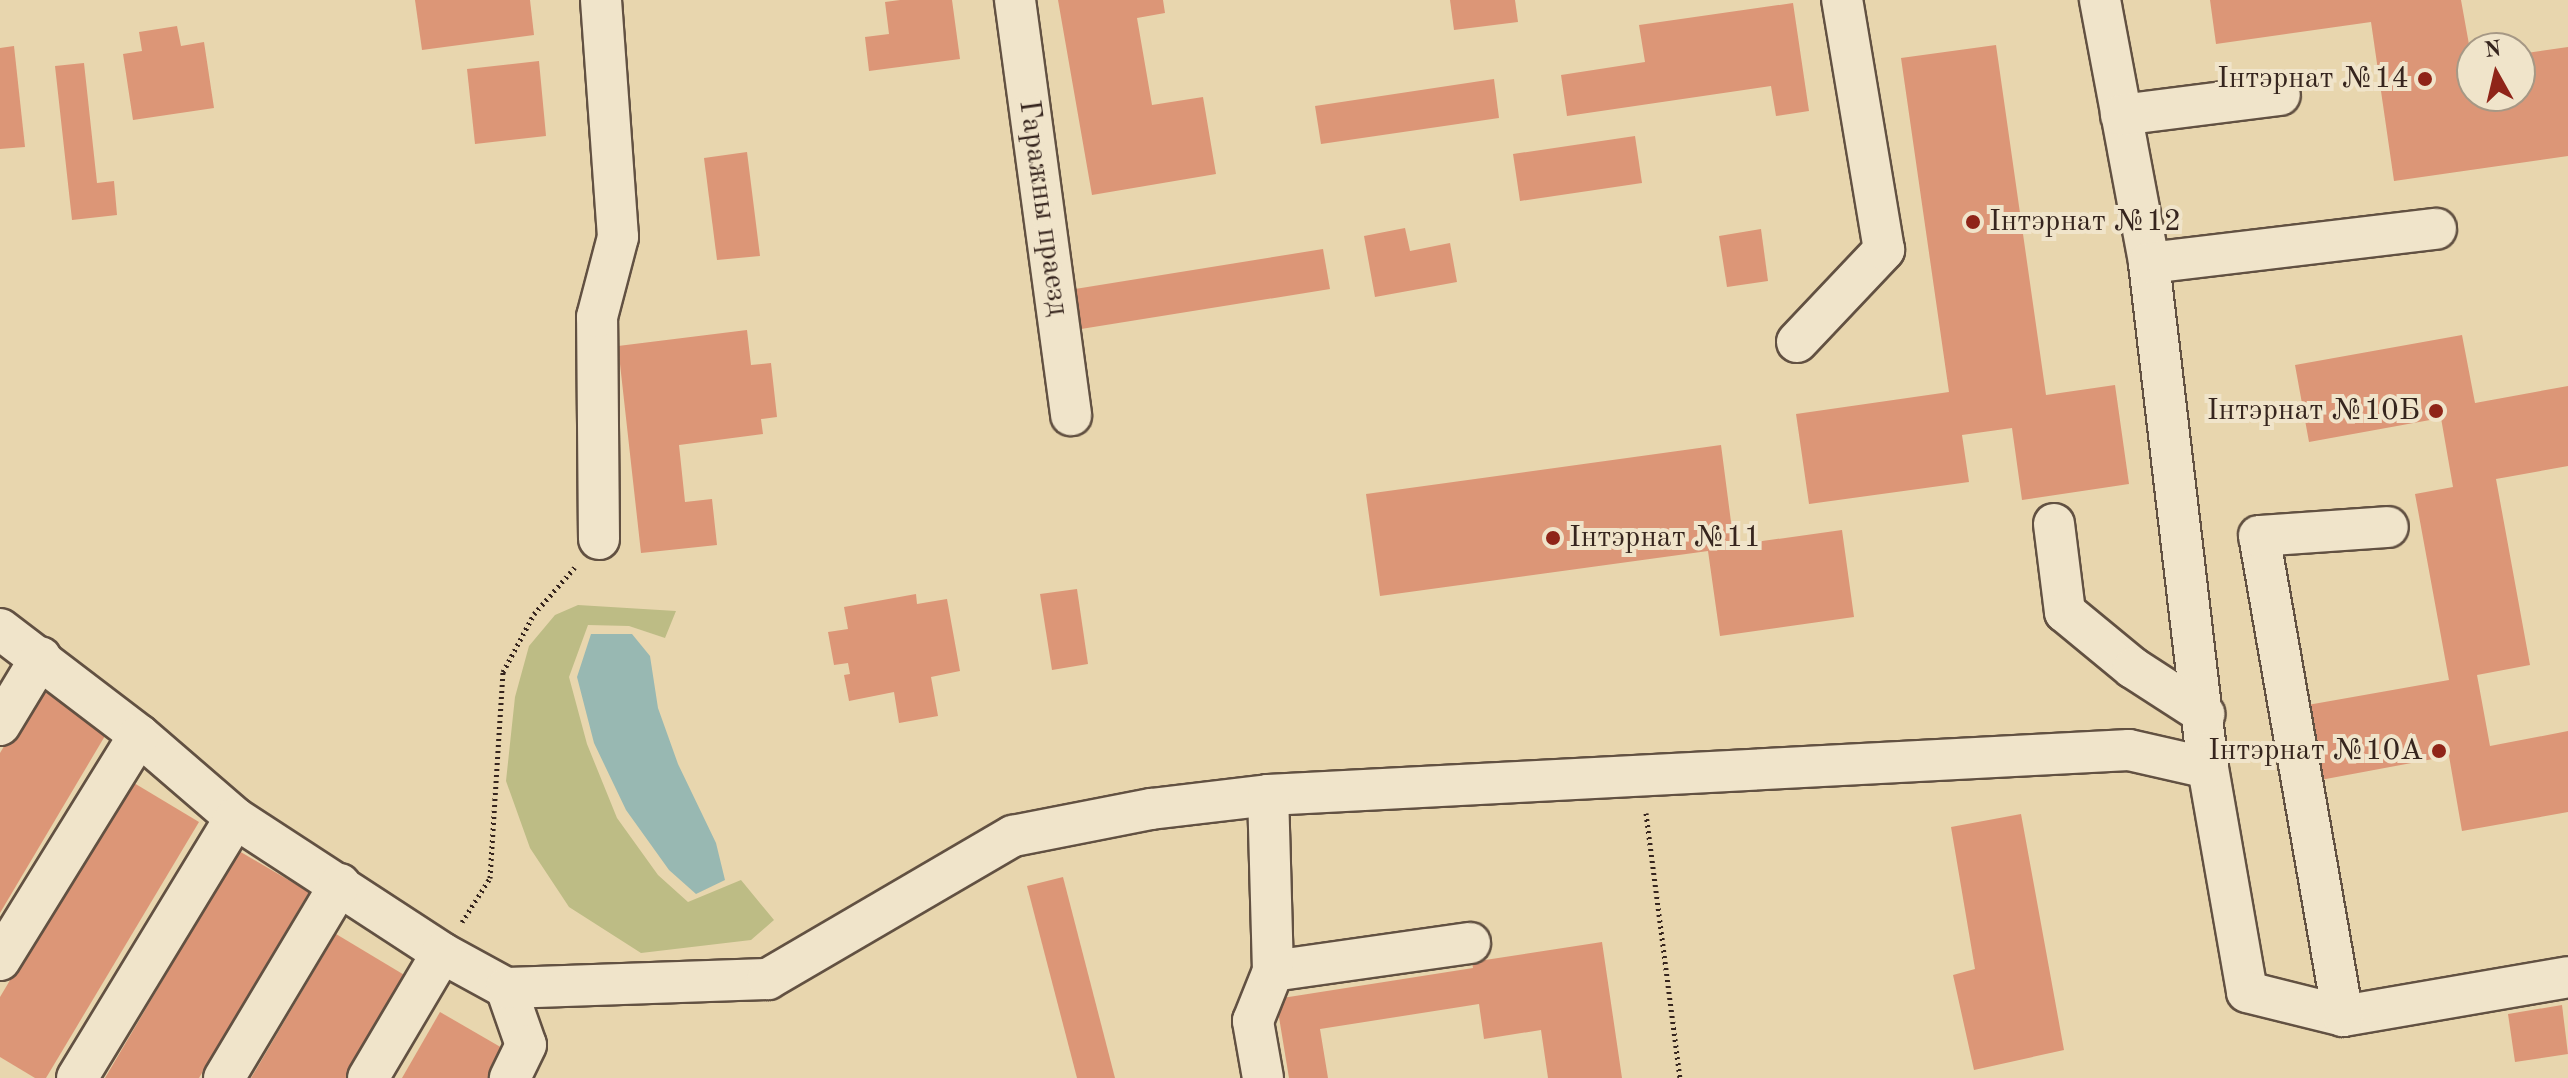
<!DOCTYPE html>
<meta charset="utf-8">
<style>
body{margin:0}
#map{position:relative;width:2568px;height:1078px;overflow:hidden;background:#e8d6ae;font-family:"Old Standard TT",serif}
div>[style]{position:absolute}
.green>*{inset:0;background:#bdbc85}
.water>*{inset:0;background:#98b8b2}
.building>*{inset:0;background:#dc9677}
.path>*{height:5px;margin-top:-2.5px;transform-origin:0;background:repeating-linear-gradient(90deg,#36251e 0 2px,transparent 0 6px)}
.roads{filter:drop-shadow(2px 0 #625142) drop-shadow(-2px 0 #625142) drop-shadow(0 2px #625142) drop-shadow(0 -2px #625142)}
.minor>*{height:40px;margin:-20px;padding:0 20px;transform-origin:20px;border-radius:20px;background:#f0e4ca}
.dots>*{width:22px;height:22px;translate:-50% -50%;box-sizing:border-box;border:4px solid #f0e4ca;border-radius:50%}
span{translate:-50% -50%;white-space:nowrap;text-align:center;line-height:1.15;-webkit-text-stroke:8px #f0e4ca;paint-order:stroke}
.poi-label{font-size:30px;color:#36251e}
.right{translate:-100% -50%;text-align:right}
.left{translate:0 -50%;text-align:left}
.street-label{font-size:30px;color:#36251e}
.north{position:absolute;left:2456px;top:32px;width:80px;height:80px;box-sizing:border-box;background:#f0e4ca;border:2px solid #a69885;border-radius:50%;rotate:352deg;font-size:22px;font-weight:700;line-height:32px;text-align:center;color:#36251e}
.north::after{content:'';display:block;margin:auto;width:28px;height:36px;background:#8f2418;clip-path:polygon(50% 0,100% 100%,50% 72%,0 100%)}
</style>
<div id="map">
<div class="green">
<div style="clip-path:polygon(578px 605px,676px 611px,665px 638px,629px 626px,588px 625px,569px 677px,587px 744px,617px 818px,658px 875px,688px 902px,741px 880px,774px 920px,751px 940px,641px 953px,569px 907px,530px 848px,506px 781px,515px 697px,529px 646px,555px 615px)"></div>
</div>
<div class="water">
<div style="clip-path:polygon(591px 634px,632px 634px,650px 656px,658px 708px,678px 764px,716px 843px,725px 880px,696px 894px,669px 870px,626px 810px,594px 743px,577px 677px)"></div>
</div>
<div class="building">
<div style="clip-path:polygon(415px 0,530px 0,534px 35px,422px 50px)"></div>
<div style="clip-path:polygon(900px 0,952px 0,960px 59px,869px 71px,865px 37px,889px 34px,885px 2px)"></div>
<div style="clip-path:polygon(1058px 0,1163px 0,1165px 13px,1137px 18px,1152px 105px,1203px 97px,1216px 174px,1092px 195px)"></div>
<div style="clip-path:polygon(1450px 0,1515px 0,1518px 22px,1454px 30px)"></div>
<div style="clip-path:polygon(2210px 0,2461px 0,2472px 61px,2472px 96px,2520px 96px,2520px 54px,2568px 47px,2568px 156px,2394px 181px,2371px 22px,2216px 44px)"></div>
<div style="clip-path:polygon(1793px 3px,1809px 111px,1776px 116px,1771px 86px,1567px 116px,1561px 75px,1645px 62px,1639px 25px)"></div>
<div style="clip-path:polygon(177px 26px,181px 46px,204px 42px,214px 108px,133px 120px,123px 54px,142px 51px,139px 32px)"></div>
<div style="clip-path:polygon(1996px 45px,2046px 395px,2115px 385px,2129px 484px,2022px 500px,2012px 428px,1962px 435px,1969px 482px,1809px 504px,1796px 414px,1949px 392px,1901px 58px)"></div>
<div style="clip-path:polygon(14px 46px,25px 147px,0 149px,0 48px)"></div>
<div style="clip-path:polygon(539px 61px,546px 136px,475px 144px,467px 69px)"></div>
<div style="clip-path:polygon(84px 63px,97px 183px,114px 181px,117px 215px,72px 220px,55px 66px)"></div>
<div style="clip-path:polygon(1494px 79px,1499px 118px,1321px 144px,1315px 106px)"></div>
<div style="clip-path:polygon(1635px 136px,1642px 183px,1520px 201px,1513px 154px)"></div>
<div style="clip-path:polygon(747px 152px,760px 256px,717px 260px,704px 158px)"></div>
<div style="clip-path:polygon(1405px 228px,1410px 251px,1450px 243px,1457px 282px,1375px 297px,1364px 236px)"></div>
<div style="clip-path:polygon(1761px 229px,1768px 281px,1727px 287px,1719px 236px)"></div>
<div style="clip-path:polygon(1323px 249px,1330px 289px,1081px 329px,1075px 289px)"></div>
<div style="clip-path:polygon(747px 330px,751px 365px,771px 363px,777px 417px,761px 419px,763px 434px,679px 445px,685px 502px,712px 499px,717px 545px,641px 553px,618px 346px)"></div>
<div style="clip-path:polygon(2462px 335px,2475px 403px,2568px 386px,2568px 466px,2496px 479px,2530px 665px,2477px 675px,2490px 746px,2568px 731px,2568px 812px,2462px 831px,2449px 756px,2315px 781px,2302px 706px,2449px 680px,2415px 494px,2453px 487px,2441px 418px,2309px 442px,2295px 365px)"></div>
<div style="clip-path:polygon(1721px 445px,1734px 545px,1842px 530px,1854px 617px,1720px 636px,1708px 551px,1380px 596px,1366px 494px)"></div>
<div style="clip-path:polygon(1077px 589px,1088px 664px,1052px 670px,1040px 594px)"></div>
<div style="clip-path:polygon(916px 594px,917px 604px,947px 599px,960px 671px,931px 677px,938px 716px,899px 723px,894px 692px,849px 701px,844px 675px,850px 674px,848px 663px,834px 665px,828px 632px,848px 629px,844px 607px)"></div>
<div style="clip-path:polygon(44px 678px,115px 719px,0 913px,0 753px)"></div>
<div style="clip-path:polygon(129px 780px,199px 822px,46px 1078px,35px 1078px,0 1057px,0 997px)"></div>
<div style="clip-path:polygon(2021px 814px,2064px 1050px,1974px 1070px,1953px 975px,1975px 969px,1951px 827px)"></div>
<div style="clip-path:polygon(239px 851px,309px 892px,199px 1078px,105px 1078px)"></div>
<div style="clip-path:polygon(1063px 877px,1115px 1078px,1077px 1078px,1027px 886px)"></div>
<div style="clip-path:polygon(336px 934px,406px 976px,346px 1078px,251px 1078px)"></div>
<div style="clip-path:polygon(1602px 942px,1622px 1078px,1548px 1078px,1541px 1030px,1484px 1039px,1479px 1004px,1320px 1029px,1328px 1078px,1289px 1078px,1276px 999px,1473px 968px,1472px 962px)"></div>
<div style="clip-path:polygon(2562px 1005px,2568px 1054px,2515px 1062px,2508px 1014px)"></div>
<div style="clip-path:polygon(440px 1012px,511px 1053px,496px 1078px,402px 1078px)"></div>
</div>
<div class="path">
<div style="left:1646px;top:813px;width:267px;rotate:82.7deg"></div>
<div style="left:462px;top:922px;width:52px;rotate:-57.5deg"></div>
<div style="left:490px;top:878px;width:206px;rotate:-86.4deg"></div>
<div style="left:503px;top:672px;width:66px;rotate:-61.9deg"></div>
<div style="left:534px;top:614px;width:62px;rotate:-48.9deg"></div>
</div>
<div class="roads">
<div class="minor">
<div style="left:1015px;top:0;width:419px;rotate:82.3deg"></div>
<div style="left:2100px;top:0;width:268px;rotate:79.4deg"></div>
<div style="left:2149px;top:263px;width:508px;rotate:83.34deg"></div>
<div style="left:2208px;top:768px;width:227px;rotate:80.1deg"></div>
<div style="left:2247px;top:992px;width:99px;rotate:14deg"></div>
<div style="left:2343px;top:1016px;width:228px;rotate:-9.8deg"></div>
<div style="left:2121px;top:115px;width:160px;rotate:-7.2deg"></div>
<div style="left:2149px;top:263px;width:289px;rotate:-6.8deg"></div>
<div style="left:1797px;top:342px;width:127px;rotate:-46.6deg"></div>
<div style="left:1884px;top:250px;width:254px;rotate:-99.5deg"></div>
<div style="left:2054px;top:524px;width:89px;rotate:82.9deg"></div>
<div style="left:2065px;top:612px;width:88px;rotate:39.5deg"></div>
<div style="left:2133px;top:668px;width:85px;rotate:32.9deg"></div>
<div style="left:599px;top:539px;width:222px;rotate:-90.5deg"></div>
<div style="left:597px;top:317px;width:83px;rotate:-75.3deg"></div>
<div style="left:618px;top:237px;width:238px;rotate:-94.1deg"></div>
<div style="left:0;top:629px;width:175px;rotate:37.3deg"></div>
<div style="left:139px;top:735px;width:127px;rotate:40.8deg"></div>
<div style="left:235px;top:818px;width:247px;rotate:33.1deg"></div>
<div style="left:442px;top:953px;width:73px;rotate:28.7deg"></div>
<div style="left:506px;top:988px;width:60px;rotate:70.7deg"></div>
<div style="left:526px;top:1045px;width:37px;rotate:116deg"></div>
<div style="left:0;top:725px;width:79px;rotate:-58.9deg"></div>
<div style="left:0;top:960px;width:264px;rotate:-58.3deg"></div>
<div style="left:1273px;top:971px;width:199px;rotate:-8.1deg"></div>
<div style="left:506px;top:988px;width:262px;rotate:-2deg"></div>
<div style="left:768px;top:979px;width:284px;rotate:-30.3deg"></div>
<div style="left:1013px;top:836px;width:141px;rotate:-11.1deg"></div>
<div style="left:1151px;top:809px;width:118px;rotate:-6.8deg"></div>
<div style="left:1268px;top:795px;width:862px;rotate:-2.99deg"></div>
<div style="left:2129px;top:750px;width:81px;rotate:12.8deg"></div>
<div style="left:2343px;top:1016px;width:487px;rotate:-99.9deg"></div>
<div style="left:2259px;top:536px;width:129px;rotate:-4deg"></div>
<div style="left:77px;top:1078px;width:304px;rotate:-58.7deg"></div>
<div style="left:224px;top:1078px;width:226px;rotate:-59.1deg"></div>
<div style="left:368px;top:1078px;width:145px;rotate:-59.4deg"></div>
<div style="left:1263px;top:1078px;width:58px;rotate:-100deg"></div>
<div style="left:1253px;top:1021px;width:54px;rotate:-68.2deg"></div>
<div style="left:1273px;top:971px;width:176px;rotate:-91.6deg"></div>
</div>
</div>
<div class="dots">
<div style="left:2425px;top:79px;background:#8f2418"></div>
<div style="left:1973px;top:222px;background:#8f2418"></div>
<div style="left:2436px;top:411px;background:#8f2418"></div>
<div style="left:1553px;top:538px;background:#8f2418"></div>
<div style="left:2439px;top:751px;background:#8f2418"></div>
</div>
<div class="poi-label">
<span class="right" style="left:2409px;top:79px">Інтэрнат №14</span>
<span class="left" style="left:1989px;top:222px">Інтэрнат №12</span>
<span class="right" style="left:2420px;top:411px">Інтэрнат №10Б</span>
<span class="left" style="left:1569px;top:538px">Інтэрнат №11</span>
<span class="right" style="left:2423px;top:751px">Інтэрнат №10А</span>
</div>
<div class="street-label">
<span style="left:1043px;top:208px;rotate:82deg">Гаражны праезд</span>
</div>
<div class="north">N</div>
</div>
